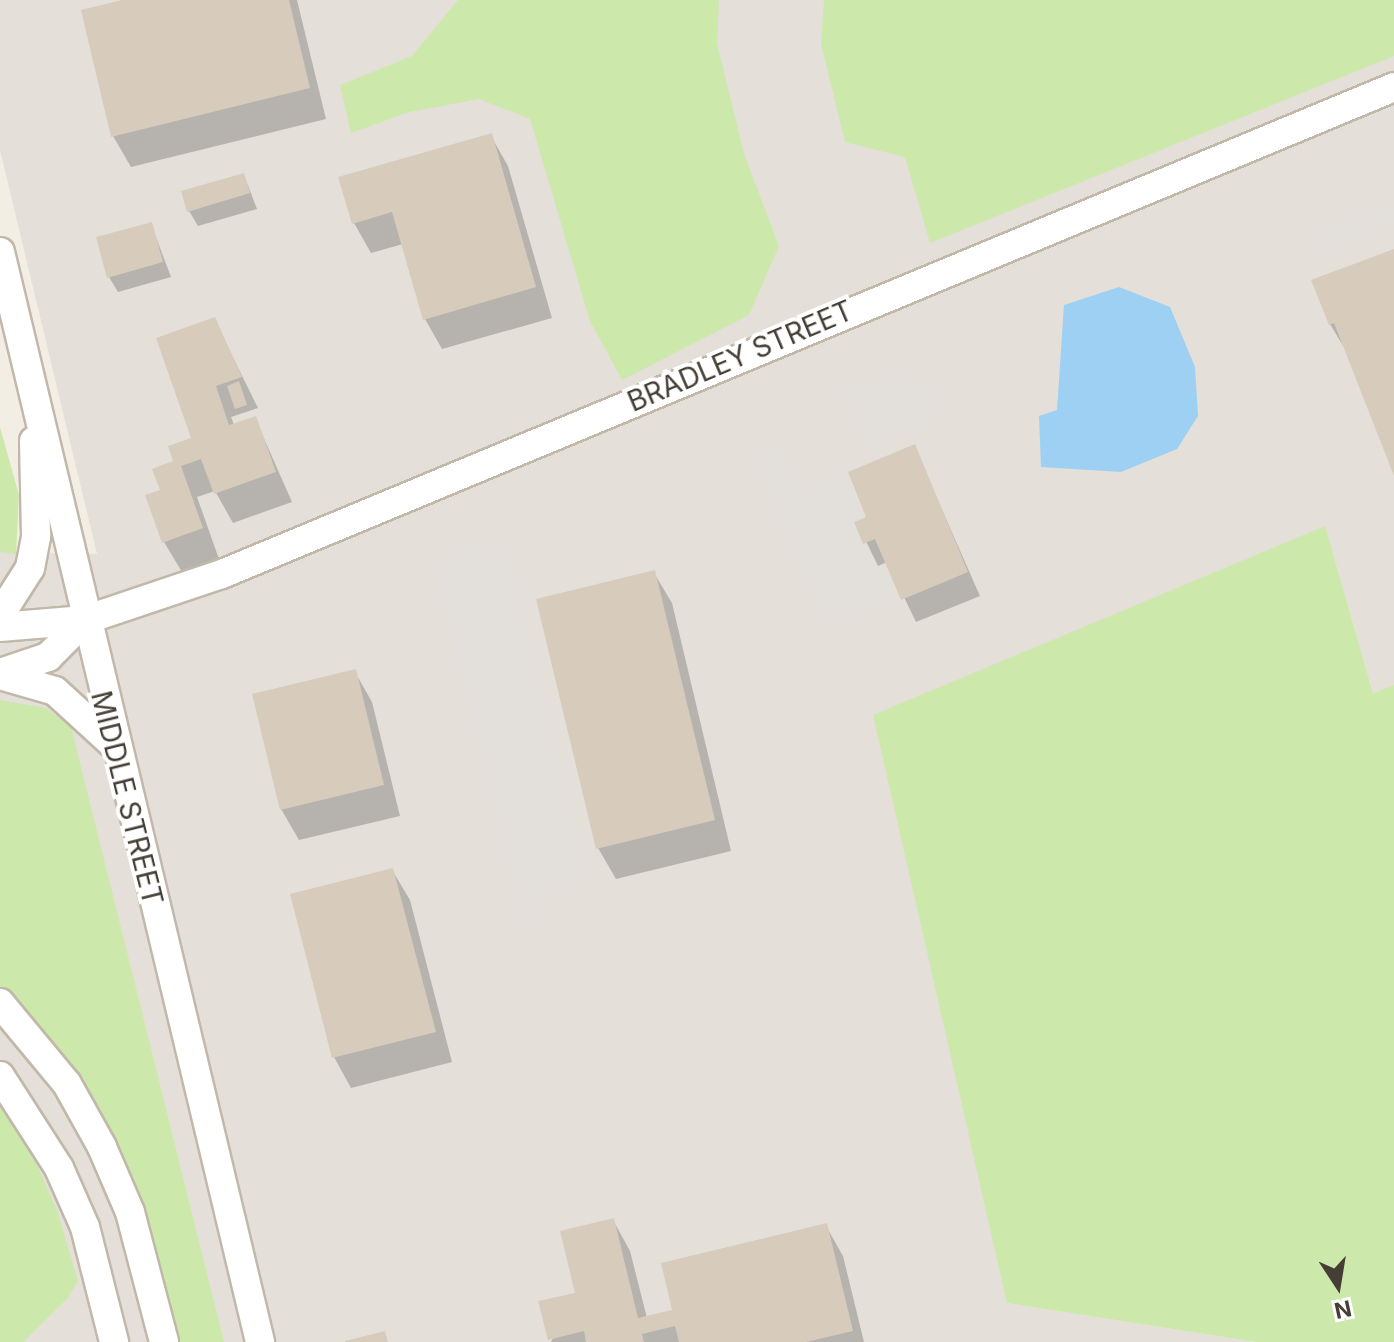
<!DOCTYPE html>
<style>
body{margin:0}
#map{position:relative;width:1394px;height:1342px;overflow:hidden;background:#f2eee4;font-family:Inter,sans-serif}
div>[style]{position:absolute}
.industrial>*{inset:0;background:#e4dfd9}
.green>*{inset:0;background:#cde8ab}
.parking>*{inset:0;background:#e3e0dc}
.water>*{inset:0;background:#9dd0f2}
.shadow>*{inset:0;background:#0003}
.building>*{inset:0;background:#d7ccbc}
.roads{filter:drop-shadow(2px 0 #c1b8a9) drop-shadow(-2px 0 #c1b8a9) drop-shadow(0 2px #c1b8a9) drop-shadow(0 -2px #c1b8a9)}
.minor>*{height:28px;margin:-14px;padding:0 14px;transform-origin:14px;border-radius:14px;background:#fff}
span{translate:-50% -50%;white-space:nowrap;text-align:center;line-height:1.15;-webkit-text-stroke:8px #fff;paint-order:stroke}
.street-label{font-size:28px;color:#443e34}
.north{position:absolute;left:1298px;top:1246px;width:80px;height:80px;-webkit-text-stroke:6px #fff;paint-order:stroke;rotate:168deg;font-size:22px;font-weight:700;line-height:32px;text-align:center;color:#443e34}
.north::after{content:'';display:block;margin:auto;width:28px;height:36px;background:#443e34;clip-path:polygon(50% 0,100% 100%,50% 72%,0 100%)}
</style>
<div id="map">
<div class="industrial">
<div style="clip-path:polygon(0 0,1394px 0,1394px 685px,1373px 693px,1325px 527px,1007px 1303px,1256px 1342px,0 1342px,0 552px,97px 554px,0 150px)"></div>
</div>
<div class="green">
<div style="clip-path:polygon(458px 0,719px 0,717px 43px,744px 154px,779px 246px,749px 315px,622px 380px,590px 321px,530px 119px,479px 99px,409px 112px,351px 133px,340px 85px,412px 56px)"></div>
<div style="clip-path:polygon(824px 0,1394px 0,1394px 56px,930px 243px,905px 157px,845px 142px,821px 44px)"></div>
<div style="clip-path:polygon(0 427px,19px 495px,16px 554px,0 552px)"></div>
<div style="clip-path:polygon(1325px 526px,1373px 693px,1394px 685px,1394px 1342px,1256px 1342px,1007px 1303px,873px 715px)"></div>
<div style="clip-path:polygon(0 700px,46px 708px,71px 727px,224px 1342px,178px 1342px,146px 1210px,116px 1140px,57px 1046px,0 989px)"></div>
<div style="clip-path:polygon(0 1107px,32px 1154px,57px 1210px,78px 1281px,68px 1298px,23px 1342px,0 1342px)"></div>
</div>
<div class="parking">
<div style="clip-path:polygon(1394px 200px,1394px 224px,1322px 253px,1313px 232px)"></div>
<div style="clip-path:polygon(903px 368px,910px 384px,926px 378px,939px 407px,923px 414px,930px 427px,868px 452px,843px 390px)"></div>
<div style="clip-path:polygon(778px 439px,798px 486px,845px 466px,866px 517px,854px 523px,863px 544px,875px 539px,899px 598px,825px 628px,752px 450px)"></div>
<div style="clip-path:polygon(483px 542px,486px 552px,508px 546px,590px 883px,538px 895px,544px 920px,525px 925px,434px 555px)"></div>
</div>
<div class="water">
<div style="clip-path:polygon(1119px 287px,1170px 307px,1195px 367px,1198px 416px,1177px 449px,1121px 472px,1041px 467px,1039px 416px,1057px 410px,1064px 305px)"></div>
</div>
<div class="shadow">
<div style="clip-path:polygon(131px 0,297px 0,326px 119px,131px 167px,113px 136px)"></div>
<div style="clip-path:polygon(491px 136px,508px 166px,552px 318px,442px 349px,425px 319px,403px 244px,371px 253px,354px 223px)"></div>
<div style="clip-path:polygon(244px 175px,257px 209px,198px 226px,189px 211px)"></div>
<div style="clip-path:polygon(151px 224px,171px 277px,118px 292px,109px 277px)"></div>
<div style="clip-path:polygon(1394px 251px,1394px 471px,1348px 354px,1330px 324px)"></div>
<div style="clip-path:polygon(214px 319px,258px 408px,231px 417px,234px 425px,255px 418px,292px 502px,233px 523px,215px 491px,197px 497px,219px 559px,182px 572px,164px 542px,162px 491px,194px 439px)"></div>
<div style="clip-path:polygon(914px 446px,980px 596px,916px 622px,887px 562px,878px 566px,857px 523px,868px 518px)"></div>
<div style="clip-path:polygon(654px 573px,672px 603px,731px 851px,616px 879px,598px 848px)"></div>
<div style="clip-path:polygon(355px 672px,372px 702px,400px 816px,299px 840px,281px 809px)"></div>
<div style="clip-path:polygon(392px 870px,410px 900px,452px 1062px,351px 1088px,334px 1057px)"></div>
<div style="clip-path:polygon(613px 1220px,630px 1251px,647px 1318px,674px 1311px,826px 1226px,843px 1256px,864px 1342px,551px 1342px)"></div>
</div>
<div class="building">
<div style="clip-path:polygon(122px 0,289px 0,310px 88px,111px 137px,81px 10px)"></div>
<div style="clip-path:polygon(492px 133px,536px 287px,423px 320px,392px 212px,352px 224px,338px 177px)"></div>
<div style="clip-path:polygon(244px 173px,250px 193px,187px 212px,181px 191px)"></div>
<div style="clip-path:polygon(152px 222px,163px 262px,107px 278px,96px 237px)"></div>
<div style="clip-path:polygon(1394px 249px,1394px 476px,1334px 323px,1329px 325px,1311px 280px)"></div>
<div style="clip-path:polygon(215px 317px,242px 377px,216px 386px,229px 425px,256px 416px,276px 472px,214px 494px,201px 459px,181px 466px,203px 528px,162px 543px,145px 495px,160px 490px,152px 469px,173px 461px,168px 446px,191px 438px,156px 338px)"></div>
<div style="clip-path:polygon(239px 381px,247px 405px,235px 409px,227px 386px)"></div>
<div style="clip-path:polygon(915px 444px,968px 572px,901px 600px,875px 539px,863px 544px,854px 522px,866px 517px,848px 472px)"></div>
<div style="clip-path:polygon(655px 570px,715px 820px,596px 849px,536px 599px)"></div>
<div style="clip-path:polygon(356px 669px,384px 785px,280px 810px,252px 694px)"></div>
<div style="clip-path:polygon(393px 868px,436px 1032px,332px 1058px,290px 894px)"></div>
<div style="clip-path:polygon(614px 1218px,638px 1318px,672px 1310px,661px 1263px,827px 1223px,853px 1331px,806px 1342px,679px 1342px,675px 1326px,642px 1334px,644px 1342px,586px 1342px,584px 1331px,548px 1340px,538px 1301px,575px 1293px,560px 1231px)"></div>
<div style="clip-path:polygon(385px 1331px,388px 1342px,345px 1342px,345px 1341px)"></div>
</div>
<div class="roads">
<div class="minor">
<div style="left:0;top:252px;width:1121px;rotate:76.58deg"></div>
<div style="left:0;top:615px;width:56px;rotate:-57.4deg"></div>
<div style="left:30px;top:568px;width:33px;rotate:-79deg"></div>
<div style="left:36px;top:536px;width:95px;rotate:-91.2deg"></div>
<div style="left:0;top:627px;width:85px;rotate:-4.7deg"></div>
<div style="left:85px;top:620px;width:145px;rotate:-18.6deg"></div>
<div style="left:222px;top:574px;width:1269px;rotate:-22.56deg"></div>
<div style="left:0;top:673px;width:51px;rotate:-18.4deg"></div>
<div style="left:48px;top:657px;width:52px;rotate:-45deg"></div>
<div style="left:0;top:675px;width:57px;rotate:16.2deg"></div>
<div style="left:55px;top:691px;width:77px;rotate:42.4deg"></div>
<div style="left:0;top:1003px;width:105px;rotate:50.4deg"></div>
<div style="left:67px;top:1084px;width:72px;rotate:60.9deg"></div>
<div style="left:102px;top:1147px;width:71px;rotate:66.7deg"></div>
<div style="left:130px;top:1212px;width:134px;rotate:75.3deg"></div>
<div style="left:0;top:1076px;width:109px;rotate:57.3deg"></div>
<div style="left:59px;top:1168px;width:64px;rotate:66.2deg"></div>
<div style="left:85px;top:1227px;width:119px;rotate:75.8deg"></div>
</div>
</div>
<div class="street-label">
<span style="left:740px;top:356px;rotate:-23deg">BRADLEY STREET</span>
<span style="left:127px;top:798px;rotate:76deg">MIDDLE STREET</span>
</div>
<div class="north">N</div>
</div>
